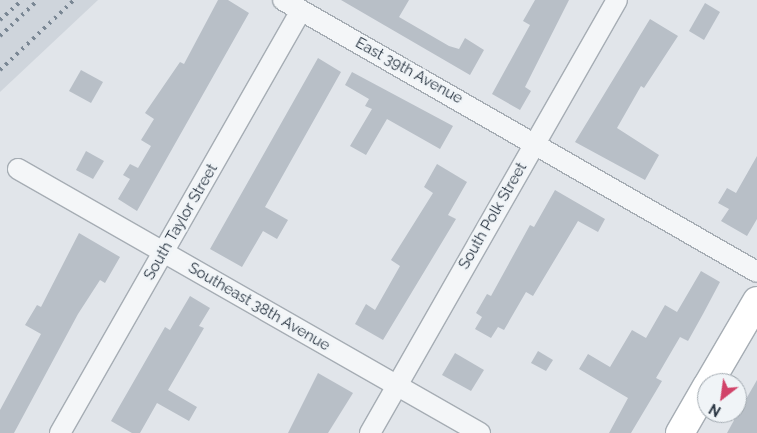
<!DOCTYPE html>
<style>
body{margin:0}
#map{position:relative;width:757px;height:433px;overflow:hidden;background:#e1e5ea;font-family:Raleway,sans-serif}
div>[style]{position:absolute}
.built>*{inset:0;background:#cfd5dc}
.building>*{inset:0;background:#b8bfc7}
.roads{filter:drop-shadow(1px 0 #a6adb4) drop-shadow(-1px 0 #a6adb4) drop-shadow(0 1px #a6adb4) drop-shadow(0 -1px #a6adb4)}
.minor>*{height:20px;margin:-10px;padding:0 10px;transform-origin:10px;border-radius:10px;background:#f4f6f8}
.secondary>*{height:28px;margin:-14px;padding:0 14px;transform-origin:14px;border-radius:14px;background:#fff}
.rail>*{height:4px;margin-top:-2px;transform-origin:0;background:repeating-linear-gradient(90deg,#7a8794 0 2.5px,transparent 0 7.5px)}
span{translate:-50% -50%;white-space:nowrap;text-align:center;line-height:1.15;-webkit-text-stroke:4.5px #f0f4f7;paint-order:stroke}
.street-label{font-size:15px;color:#293542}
.north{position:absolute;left:697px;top:373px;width:50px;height:50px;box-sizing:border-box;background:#f0f4f7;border:1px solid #a0a8af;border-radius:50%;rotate:210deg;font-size:14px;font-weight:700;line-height:20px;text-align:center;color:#293542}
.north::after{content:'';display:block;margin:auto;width:18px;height:22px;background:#d14369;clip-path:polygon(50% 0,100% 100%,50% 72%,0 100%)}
</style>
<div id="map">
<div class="built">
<div style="clip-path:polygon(0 0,98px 0,0 92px)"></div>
</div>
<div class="building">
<div style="clip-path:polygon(218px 0,228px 0,249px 13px,137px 211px,118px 199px,130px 179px,123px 175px,130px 164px,138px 168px,151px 146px,141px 140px,154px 119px,145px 113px,180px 62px,184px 64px)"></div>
<div style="clip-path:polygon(341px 0,409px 0,399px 17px,449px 46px,459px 49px,465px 38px,484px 50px,470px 75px)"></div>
<div style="clip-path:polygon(535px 0,569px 0,525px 87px,531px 91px,520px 110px,492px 94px,530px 25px,523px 21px)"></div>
<div style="clip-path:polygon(705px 3px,720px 12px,704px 40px,689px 31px)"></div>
<div style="clip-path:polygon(650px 19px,678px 36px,644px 88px,641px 86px,617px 128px,659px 155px,645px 180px,575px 142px)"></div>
<div style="clip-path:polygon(318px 58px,341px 72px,265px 207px,288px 220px,277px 239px,263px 231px,242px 267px,210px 249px)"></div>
<div style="clip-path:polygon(81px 70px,103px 82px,91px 103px,69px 91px)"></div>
<div style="clip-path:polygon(352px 72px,453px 126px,440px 149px,387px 119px,366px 155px,350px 146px,372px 109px,365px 106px,369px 99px,345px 85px)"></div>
<div style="clip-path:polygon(86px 151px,104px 161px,93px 179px,76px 170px)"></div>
<div style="clip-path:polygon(757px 156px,757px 219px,747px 236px,721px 221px,729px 209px,718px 203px,727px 188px,736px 193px)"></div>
<div style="clip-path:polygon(437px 164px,467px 182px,448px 215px,456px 219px,383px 340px,355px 324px,366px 304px,375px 310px,400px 266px,391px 260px,433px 193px,424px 187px)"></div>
<div style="clip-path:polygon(555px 190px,605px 219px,598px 232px,578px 221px,533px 296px,526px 292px,504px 330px,498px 327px,491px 338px,475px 329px,482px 317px,476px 313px,487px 294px,491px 296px,530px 225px,534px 227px)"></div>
<div style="clip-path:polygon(79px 233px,120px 257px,105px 283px,100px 280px,78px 314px,14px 433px,0 433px,0 410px,41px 334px,25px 325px,37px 305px,41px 307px)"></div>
<div style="clip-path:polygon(701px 271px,720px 282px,703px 314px,688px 341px,680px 337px,656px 378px,662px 381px,631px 433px,609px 433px,628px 398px,579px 369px,588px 354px,610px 367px,632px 330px,646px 338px,665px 305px,677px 312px)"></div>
<div style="clip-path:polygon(190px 296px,210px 308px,199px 326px,204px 328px,168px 390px,197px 407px,189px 421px,157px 403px,140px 433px,132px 433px,111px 421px,165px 327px,170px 330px)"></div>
<div style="clip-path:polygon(538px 351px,553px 360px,546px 371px,531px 363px)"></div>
<div style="clip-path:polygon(455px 353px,484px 370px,471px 391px,442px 375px)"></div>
<div style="clip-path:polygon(318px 373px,353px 393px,328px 433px,288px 433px)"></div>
<div style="clip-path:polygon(757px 380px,757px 433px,727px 433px,738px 413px)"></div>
</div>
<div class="roads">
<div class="minor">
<div style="left:283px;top:0;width:546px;rotate:29.85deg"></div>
<div style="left:18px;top:169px;width:532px;rotate:29.74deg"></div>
<div style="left:60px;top:433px;width:486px;rotate:-60.3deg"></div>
<div style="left:370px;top:433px;width:498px;rotate:-60.3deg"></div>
</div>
<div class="secondary">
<div style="left:709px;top:383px;width:95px;rotate:-59.7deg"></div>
<div style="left:680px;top:433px;width:54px;rotate:-60.1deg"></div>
</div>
</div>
<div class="rail">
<div style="left:0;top:20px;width:30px;rotate:-42deg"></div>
<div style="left:0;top:36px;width:52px;rotate:-43.5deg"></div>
<div style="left:0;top:70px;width:102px;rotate:-43.4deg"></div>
</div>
<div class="street-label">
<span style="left:409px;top:71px;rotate:29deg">East 39th Avenue</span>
<span style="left:493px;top:216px;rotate:-60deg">South Polk Street</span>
<span style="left:181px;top:222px;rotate:-60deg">South Taylor Street</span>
<span style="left:259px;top:307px;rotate:30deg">Southeast 38th Avenue</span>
</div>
<div class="north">N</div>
</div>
